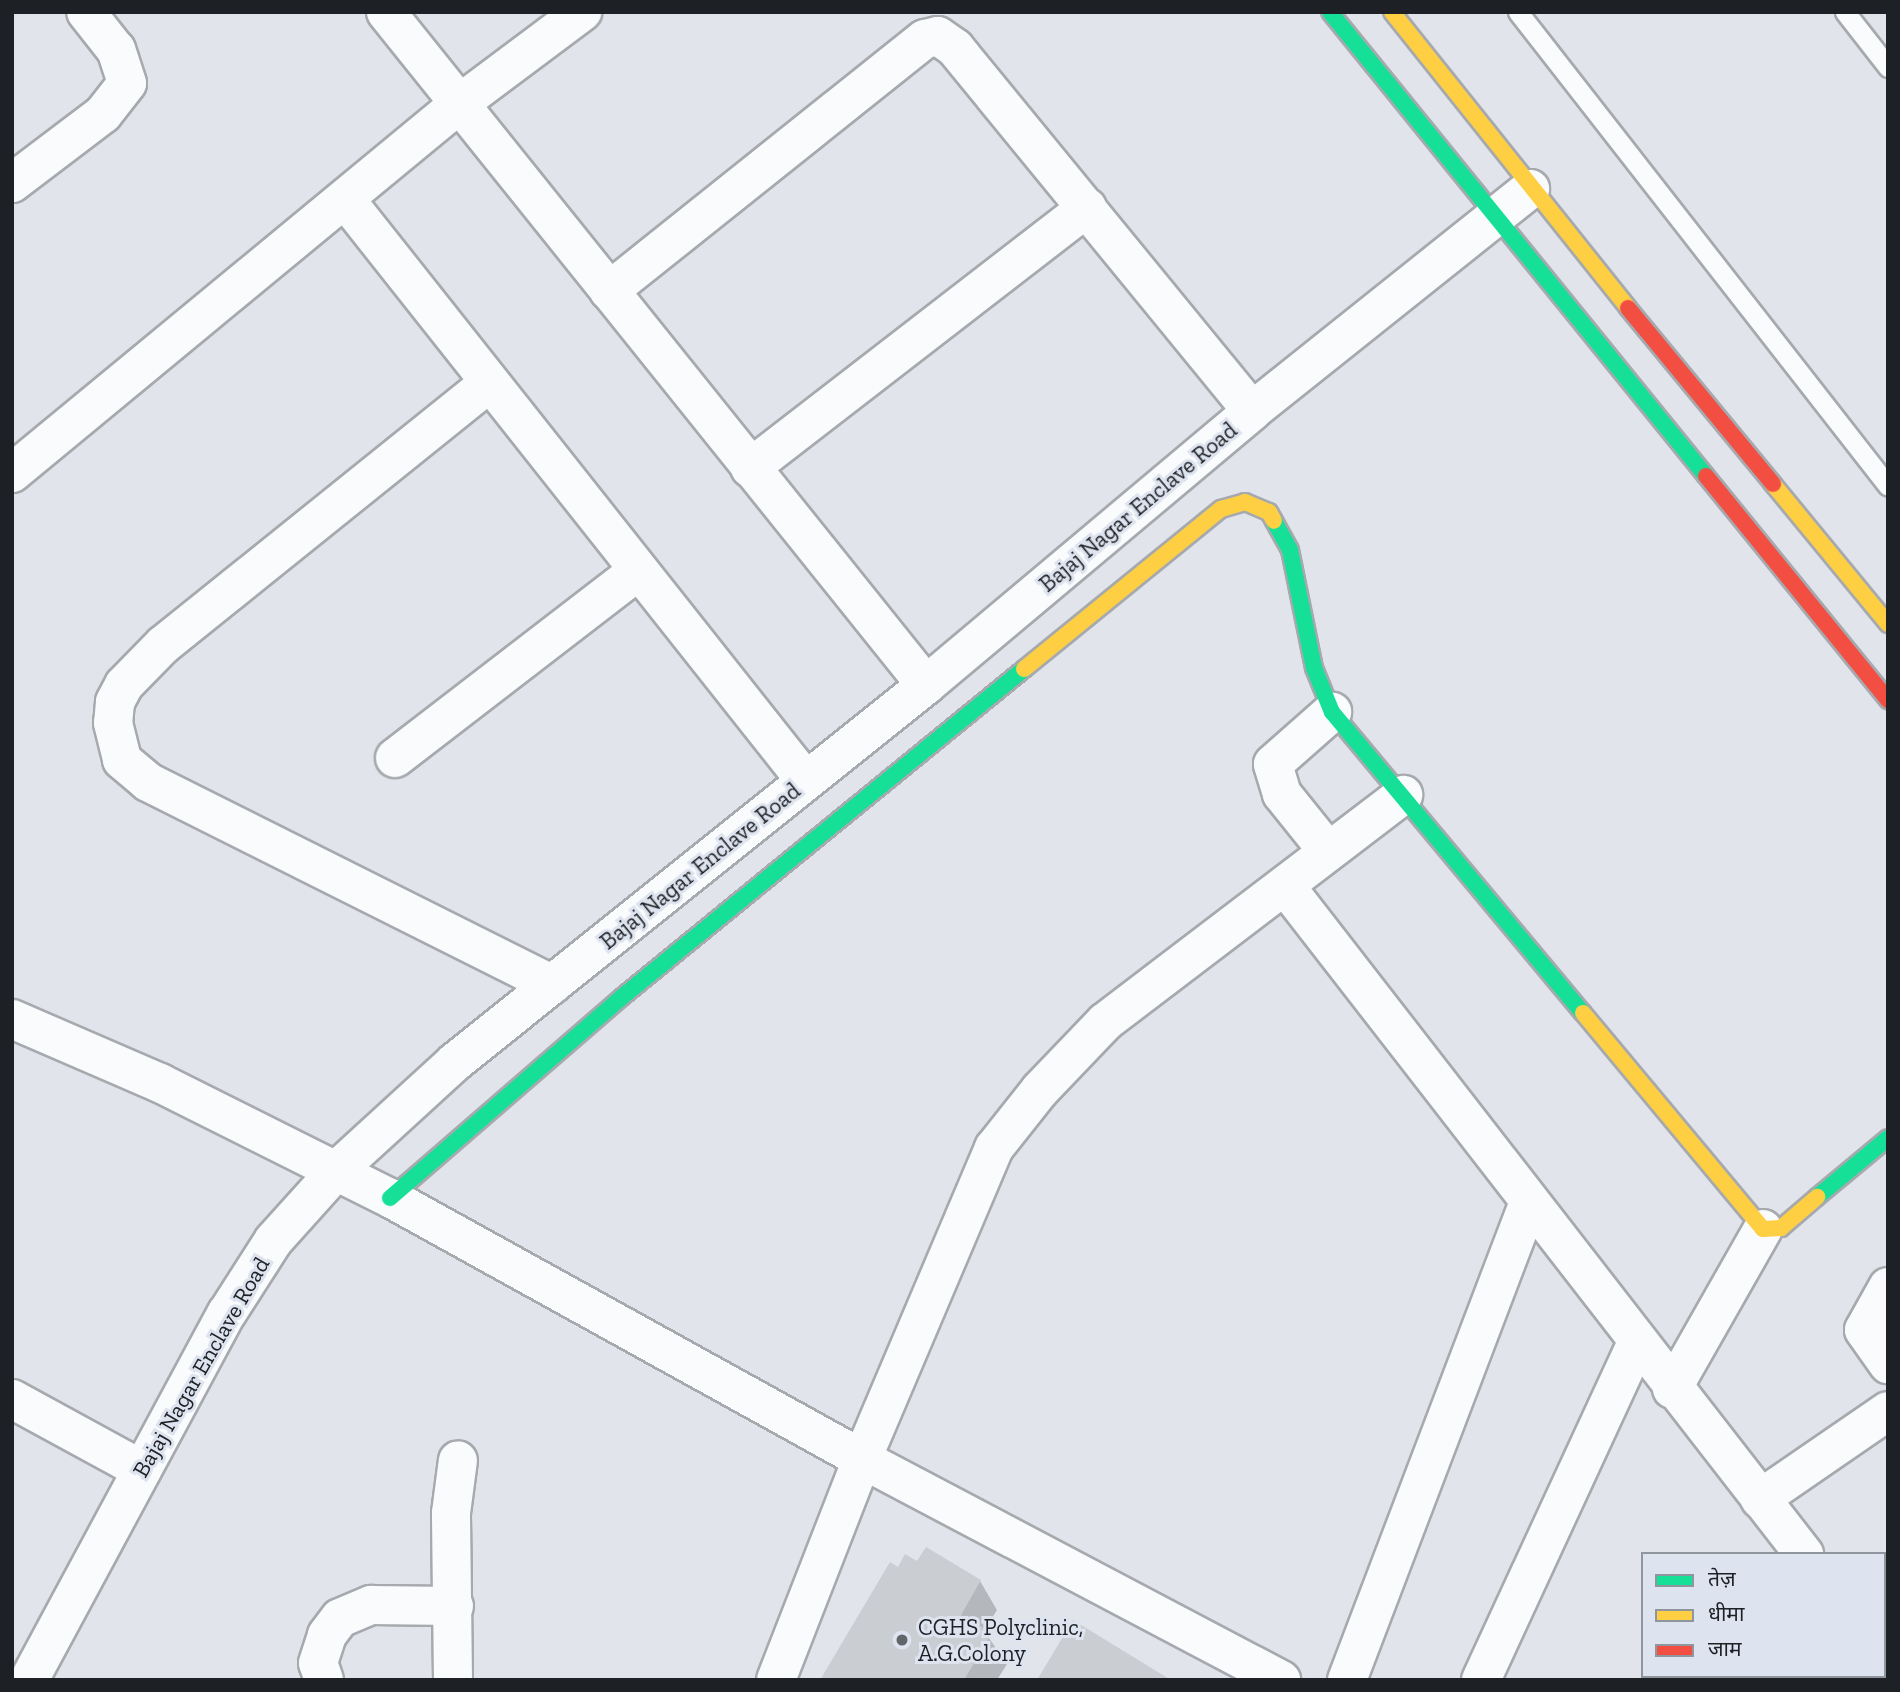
<!DOCTYPE html>
<meta charset="utf-8">
<style>
body{margin:0}
#map{position:relative;width:1900px;height:1692px;overflow:hidden;background:#e1e5eb;font-family:"Zilla Slab","Noto Sans Devanagari",serif}
div>[style]{position:absolute}
.shadow>*{inset:0;background:#0003}
.building>*{inset:0;background:#cacdd2}
.roads{filter:drop-shadow(2px 0 #a6a9ae) drop-shadow(-2px 0 #a6a9ae) drop-shadow(0 2px #a6a9ae) drop-shadow(0 -2px #a6a9ae)}
.lane>*{height:19px;margin:-9.5px;padding:0 9.5px;transform-origin:9.5px;border-radius:9.5px;background:#fafbfc}
.street>*{height:38px;margin:-19px;padding:0 19px;transform-origin:19px;border-radius:19px;background:#fafbfc}
.fast>*{height:16px;margin:-8px;padding:0 8px;transform-origin:8px;border-radius:8px;background:#16e098}
.slow>*{height:16px;margin:-8px;padding:0 8px;transform-origin:8px;border-radius:8px;background:#ffcf43}
.jam>*{height:16px;margin:-8px;padding:0 8px;transform-origin:8px;border-radius:8px;background:#f24e42}
.dots>*{width:19px;height:19px;translate:-50% -50%;box-sizing:border-box;border:4px solid #dde4ef;border-radius:50%}
span{translate:-50% -50%;white-space:nowrap;text-align:center;line-height:1.15;-webkit-text-stroke:6px #dde4ef;paint-order:stroke}
.street-label{font-size:23px;color:#1d2024}
.poi-label{font-size:23px;color:#1d2024}
.left{translate:0 -50%;text-align:left}
.frame{position:absolute;inset:0;border:14px solid #1d2024;pointer-events:none}
.legend{position:absolute;left:1641px;top:1552px;width:245px;height:126px;box-sizing:border-box;background:#dde4ef;border:2px solid #90969e;margin:0;padding:9px 12px;list-style:none;font-size:21px;color:#1d2024}
.legend li{display:flex;align-items:center;gap:14px;height:35px}
.legend b{width:35px;border:2px solid #90969e}
</style>
<div id="map">
<div class="shadow">
<div style="clip-path:polygon(918px 1564px,980px 1581px,997px 1610px,984px 1631px,1007px 1664px,997px 1680px,822px 1680px,899px 1569px)"></div>
</div>
<div class="building">
<div style="clip-path:polygon(926px 1547px,981px 1580px,961px 1615px,992px 1633px,964px 1680px,820px 1680px,890px 1562px,898px 1567px,905px 1554px,917px 1561px)"></div>
<div style="clip-path:polygon(1073px 1620px,1171px 1680px,1037px 1680px)"></div>
</div>
<div class="roads">
<div class="lane">
<div style="left:1518px;top:12px;width:601px;rotate:52.02deg"></div>
<div style="left:1845px;top:12px;width:70px;rotate:52deg"></div>
</div>
<div class="street">
<div style="left:386px;top:12px;width:863px;rotate:51.26deg"></div>
<div style="left:12px;top:183px;width:114px;rotate:-37.2deg"></div>
<div style="left:103px;top:114px;width:39px;rotate:-52deg"></div>
<div style="left:127px;top:83px;width:35px;rotate:-108deg"></div>
<div style="left:116px;top:50px;width:48px;rotate:-128.3deg"></div>
<div style="left:345px;top:199px;width:742px;rotate:51.62deg"></div>
<div style="left:609px;top:291px;width:404px;rotate:-38.6deg"></div>
<div style="left:925px;top:39px;width:13px;rotate:-13deg"></div>
<div style="left:938px;top:36px;width:21px;rotate:35deg"></div>
<div style="left:955px;top:48px;width:469px;rotate:50.7deg"></div>
<div style="left:489px;top:383px;width:418px;rotate:141.2deg"></div>
<div style="left:163px;top:645px;width:56px;rotate:134.3deg"></div>
<div style="left:124px;top:685px;width:19px;rotate:118deg"></div>
<div style="left:115px;top:702px;width:21px;rotate:95deg"></div>
<div style="left:113px;top:723px;width:38px;rotate:76deg"></div>
<div style="left:122px;top:760px;width:34px;rotate:40deg"></div>
<div style="left:148px;top:782px;width:452px;rotate:26.6deg"></div>
<div style="left:750px;top:468px;width:426px;rotate:-37.7deg"></div>
<div style="left:12px;top:473px;width:580px;rotate:-39.54deg"></div>
<div style="left:459px;top:104px;width:154px;rotate:-36.8deg"></div>
<div style="left:395px;top:758px;width:307px;rotate:-37.6deg"></div>
<div style="left:1327px;top:850px;width:72px;rotate:-128.8deg"></div>
<div style="left:1282px;top:794px;width:31px;rotate:-107deg"></div>
<div style="left:1273px;top:764px;width:79px;rotate:-41.4deg"></div>
<div style="left:1286px;top:887px;width:845px;rotate:52.17deg"></div>
<div style="left:12px;top:1019px;width:161px;rotate:23.4deg"></div>
<div style="left:160px;top:1083px;width:257px;rotate:26.6deg"></div>
<div style="left:390px;top:1198px;width:539px;rotate:28.94deg"></div>
<div style="left:862px;top:1459px;width:474px;rotate:27.8deg"></div>
<div style="left:1888px;top:1287px;width:49px;rotate:119.2deg"></div>
<div style="left:1864px;top:1330px;width:42px;rotate:54.8deg"></div>
<div style="left:1672px;top:1389px;width:184px;rotate:-60.4deg"></div>
<div style="left:12px;top:1399px;width:148px;rotate:28.6deg"></div>
<div style="left:1760px;top:1499px;width:155px;rotate:-34.5deg"></div>
<div style="left:1884px;top:1653px;width:6px;rotate:45deg"></div>
<div style="left:29px;top:1680px;width:417px;rotate:-61.7deg"></div>
<div style="left:227px;top:1313px;width:85px;rotate:-57.4deg"></div>
<div style="left:273px;top:1241px;width:94px;rotate:-48deg"></div>
<div style="left:336px;top:1171px;width:161px;rotate:-42.5deg"></div>
<div style="left:455px;top:1062px;width:603px;rotate:-38.67deg"></div>
<div style="left:926px;top:685px;width:426px;rotate:-40deg"></div>
<div style="left:1252px;top:411px;width:356px;rotate:-38.6deg"></div>
<div style="left:324px;top:1680px;width:18px;rotate:-109deg"></div>
<div style="left:318px;top:1663px;width:29px;rotate:-72deg"></div>
<div style="left:327px;top:1635px;width:21px;rotate:-53deg"></div>
<div style="left:340px;top:1618px;width:34px;rotate:-23deg"></div>
<div style="left:371px;top:1605px;width:83px;rotate:0.7deg"></div>
<div style="left:453px;top:1680px;width:167px;rotate:-90.7deg"></div>
<div style="left:451px;top:1513px;width:53px;rotate:-82.5deg"></div>
<div style="left:776px;top:1680px;width:237px;rotate:-68.7deg"></div>
<div style="left:862px;top:1459px;width:338px;rotate:-67deg"></div>
<div style="left:994px;top:1148px;width:74px;rotate:-51.6deg"></div>
<div style="left:1040px;top:1090px;width:94px;rotate:-46.3deg"></div>
<div style="left:1105px;top:1022px;width:375px;rotate:-37.3deg"></div>
<div style="left:1347px;top:1680px;width:511px;rotate:-69.16deg"></div>
<div style="left:1481px;top:1680px;width:371px;rotate:-65.2deg"></div>
</div>
<div class="fast">
<div style="left:1330px;top:12px;width:597px;rotate:50.98deg"></div>
<div style="left:1274px;top:521px;width:33px;rotate:61deg"></div>
<div style="left:1290px;top:550px;width:120px;rotate:78.5deg"></div>
<div style="left:1314px;top:668px;width:48px;rotate:67.8deg"></div>
<div style="left:1332px;top:712px;width:392px;rotate:50.2deg"></div>
<div style="left:1817px;top:1197px;width:92px;rotate:-39.7deg"></div>
<div style="left:390px;top:1198px;width:307px;rotate:-40.9deg"></div>
<div style="left:622px;top:997px;width:519px;rotate:-39.21deg"></div>
</div>
<div class="slow">
<div style="left:1392px;top:12px;width:379px;rotate:51.4deg"></div>
<div style="left:1773px;top:484px;width:181px;rotate:50.6deg"></div>
<div style="left:1024px;top:669px;width:254px;rotate:-39.1deg"></div>
<div style="left:1221px;top:509px;width:25px;rotate:-16deg"></div>
<div style="left:1245px;top:502px;width:26px;rotate:23deg"></div>
<div style="left:1269px;top:512px;width:10px;rotate:61deg"></div>
<div style="left:1583px;top:1013px;width:281px;rotate:50.2deg"></div>
<div style="left:1763px;top:1229px;width:18px;rotate:-3deg"></div>
<div style="left:1781px;top:1228px;width:48px;rotate:-40.7deg"></div>
</div>
<div class="jam">
<div style="left:1628px;top:308px;width:228px;rotate:50.5deg"></div>
<div style="left:1706px;top:476px;width:289px;rotate:50.9deg"></div>
</div>
</div>
<div class="dots">
<div style="left:902px;top:1640px;background:#62656a"></div>
</div>
<div class="street-label">
<span style="left:1138px;top:507px;rotate:-40deg">Bajaj Nagar Enclave Road</span>
<span style="left:700px;top:866px;rotate:-39deg">Bajaj Nagar Enclave Road</span>
<span style="left:201px;top:1367px;rotate:-60deg">Bajaj Nagar Enclave Road</span>
</div>
<div class="poi-label">
<span class="left" style="left:918px;top:1640px">CGHS Polyclinic,<br>A.G.Colony</span>
</div>
<div class="frame"></div>
<ul class="legend">
<li><b style="height:9px;background:#16e098"></b>तेज़</li>
<li><b style="height:9px;background:#ffcf43"></b>धीमा</li>
<li><b style="height:9px;background:#f24e42"></b>जाम</li>
</ul>
</div>
